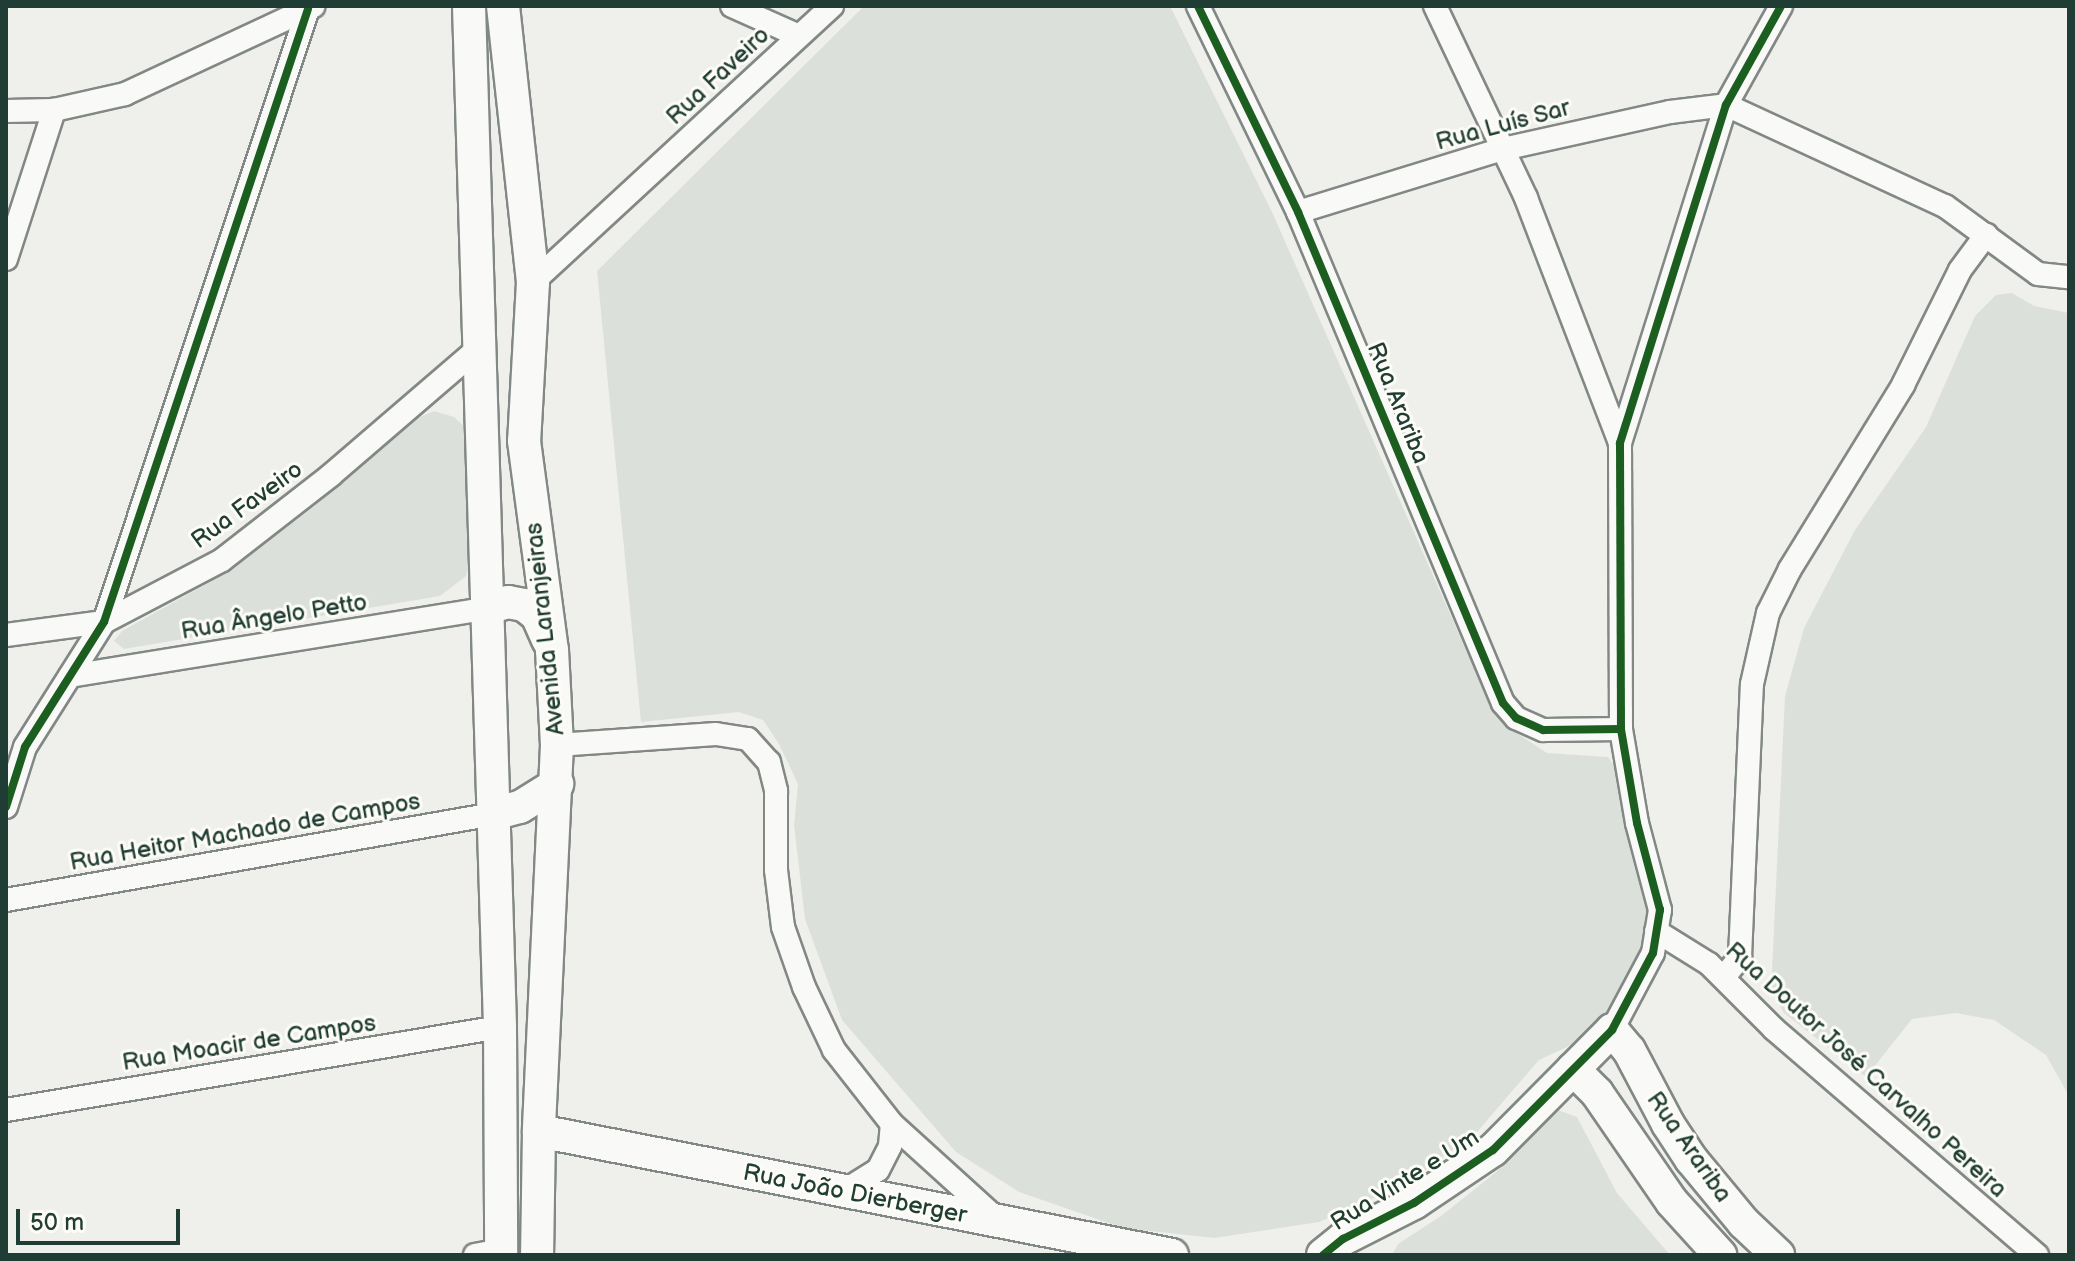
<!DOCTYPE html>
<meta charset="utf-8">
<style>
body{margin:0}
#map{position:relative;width:2075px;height:1261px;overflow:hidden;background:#eff0ec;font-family:"Balsamiq Sans",sans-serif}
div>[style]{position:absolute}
.green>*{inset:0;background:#dce0db}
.roads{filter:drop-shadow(2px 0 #828885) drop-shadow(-2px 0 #828885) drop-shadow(0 2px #828885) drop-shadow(0 -2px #828885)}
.street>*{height:22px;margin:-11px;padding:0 11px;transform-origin:11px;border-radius:11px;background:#f9f9f7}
.secondary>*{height:32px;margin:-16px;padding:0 16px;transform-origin:16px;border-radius:16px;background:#f9f9f7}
.cycleway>*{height:8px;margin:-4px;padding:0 4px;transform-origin:4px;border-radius:4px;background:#1b5e20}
span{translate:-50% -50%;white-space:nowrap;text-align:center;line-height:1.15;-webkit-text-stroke:6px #fdfcf7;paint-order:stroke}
.street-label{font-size:24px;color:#1f3d34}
.frame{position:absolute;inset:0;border:8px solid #1f3d34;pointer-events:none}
.scale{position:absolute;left:16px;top:1209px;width:164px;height:36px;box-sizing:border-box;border:4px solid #1f3d34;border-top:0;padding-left:10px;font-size:24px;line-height:28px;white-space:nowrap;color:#1f3d34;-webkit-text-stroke:6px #fdfcf7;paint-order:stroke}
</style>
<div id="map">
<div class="green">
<div style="clip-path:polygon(864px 6px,1170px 6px,1272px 212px,1490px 704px,1506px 726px,1547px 753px,1608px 757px,1621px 775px,1649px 897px,1649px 937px,1617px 1008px,1597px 1033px,1539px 1060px,1477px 1132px,1405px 1185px,1319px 1222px,1214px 1238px,1123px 1228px,1019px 1192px,956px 1152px,842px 1020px,805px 919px,794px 825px,798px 784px,779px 744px,763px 720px,739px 712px,641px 722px,597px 271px)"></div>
<div style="clip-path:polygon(2012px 293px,2034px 306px,2069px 313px,2069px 1096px,2046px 1055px,1994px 1020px,1956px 1013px,1912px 1019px,1866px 1077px,1784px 1013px,1771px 991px,1785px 696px,1804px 628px,1855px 530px,1926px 427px,1975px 316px,1996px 295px)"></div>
<div style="clip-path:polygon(434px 411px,454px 417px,471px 433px,473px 553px,466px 576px,440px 596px,124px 649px,114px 641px,122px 631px,230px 571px,317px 504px,415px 419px)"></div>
<div style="clip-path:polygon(1558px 1110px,1577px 1117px,1617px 1193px,1670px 1255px,1392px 1255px,1398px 1244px,1441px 1216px,1495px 1173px)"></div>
</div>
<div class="roads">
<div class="street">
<div style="left:732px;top:6px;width:73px;rotate:24.1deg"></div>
<div style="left:1198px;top:6px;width:229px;rotate:64.1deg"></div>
<div style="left:1298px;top:212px;width:532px;rotate:67.34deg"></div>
<div style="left:1503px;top:703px;width:20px;rotate:49deg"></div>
<div style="left:1516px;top:718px;width:30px;rotate:24deg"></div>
<div style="left:1543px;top:730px;width:78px;rotate:-0.7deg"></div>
<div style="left:1435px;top:6px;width:212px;rotate:64.6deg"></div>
<div style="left:1526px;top:198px;width:262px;rotate:69deg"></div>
<div style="left:6px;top:111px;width:48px;rotate:-1.2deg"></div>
<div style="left:54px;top:110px;width:73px;rotate:-12.7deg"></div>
<div style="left:125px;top:94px;width:208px;rotate:-25deg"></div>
<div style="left:1298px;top:212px;width:214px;rotate:-17.1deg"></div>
<div style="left:1503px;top:149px;width:171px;rotate:-12.5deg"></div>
<div style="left:1670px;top:112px;width:56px;rotate:-7.1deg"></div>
<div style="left:1726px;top:105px;width:241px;rotate:24.8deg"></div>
<div style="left:1945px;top:206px;width:115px;rotate:36.2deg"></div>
<div style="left:2038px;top:274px;width:31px;rotate:6deg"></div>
<div style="left:6px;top:259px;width:157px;rotate:-72.1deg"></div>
<div style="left:533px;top:282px;width:407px;rotate:-42.7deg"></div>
<div style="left:6px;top:635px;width:99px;rotate:-7.6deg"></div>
<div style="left:104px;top:622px;width:133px;rotate:-27.7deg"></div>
<div style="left:222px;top:560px;width:138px;rotate:-37.9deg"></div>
<div style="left:331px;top:475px;width:199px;rotate:-40.7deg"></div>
<div style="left:70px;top:676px;width:420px;rotate:-9.2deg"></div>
<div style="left:557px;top:745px;width:159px;rotate:-4deg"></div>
<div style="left:716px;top:734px;width:32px;rotate:9deg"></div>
<div style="left:748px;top:739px;width:31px;rotate:48deg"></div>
<div style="left:769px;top:762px;width:30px;rotate:76deg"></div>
<div style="left:776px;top:791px;width:79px;rotate:90deg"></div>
<div style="left:776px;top:870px;width:57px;rotate:83deg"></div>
<div style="left:783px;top:927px;width:64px;rotate:70.7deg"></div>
<div style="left:804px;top:987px;width:70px;rotate:64.5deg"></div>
<div style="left:834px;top:1050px;width:94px;rotate:51.9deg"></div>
<div style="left:892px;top:1124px;width:144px;rotate:42.2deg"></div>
<div style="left:6px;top:807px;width:63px;rotate:-72.4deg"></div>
<div style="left:25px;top:747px;width:148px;rotate:-57.7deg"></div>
<div style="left:104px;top:622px;width:646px;rotate:-71.59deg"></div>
<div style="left:6px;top:900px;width:495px;rotate:-10deg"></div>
<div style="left:1656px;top:931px;width:62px;rotate:31.9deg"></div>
<div style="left:1709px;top:964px;width:92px;rotate:45deg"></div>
<div style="left:1774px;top:1029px;width:347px;rotate:40.7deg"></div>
<div style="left:1724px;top:977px;width:26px;rotate:-51deg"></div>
<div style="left:1740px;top:957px;width:273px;rotate:-87.5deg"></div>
<div style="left:1752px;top:684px;width:73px;rotate:-77.3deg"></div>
<div style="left:1768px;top:613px;width:49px;rotate:-63.4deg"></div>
<div style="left:1790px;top:569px;width:216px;rotate:-58.4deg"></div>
<div style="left:1903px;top:385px;width:128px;rotate:-63.6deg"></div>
<div style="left:1960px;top:270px;width:44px;rotate:-53.4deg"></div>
<div style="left:1612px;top:1030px;width:87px;rotate:-62deg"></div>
<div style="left:1653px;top:953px;width:44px;rotate:-80.8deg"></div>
<div style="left:1660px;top:910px;width:90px;rotate:-104.8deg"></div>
<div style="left:1637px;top:823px;width:95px;rotate:-99.7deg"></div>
<div style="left:1621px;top:729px;width:286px;rotate:-90.2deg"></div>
<div style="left:1620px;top:443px;width:354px;rotate:-72.6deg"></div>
<div style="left:1726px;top:105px;width:113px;rotate:-60.9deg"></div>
<div style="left:6px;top:1110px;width:501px;rotate:-9.54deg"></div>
<div style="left:844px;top:1191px;width:40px;rotate:-32deg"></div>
<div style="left:878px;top:1170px;width:27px;rotate:-63deg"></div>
<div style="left:890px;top:1146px;width:22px;rotate:-85deg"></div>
<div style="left:475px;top:1255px;width:26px;rotate:-11deg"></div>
</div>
<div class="secondary">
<div style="left:469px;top:6px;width:1021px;rotate:88.26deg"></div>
<div style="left:500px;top:1027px;width:228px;rotate:89.7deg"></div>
<div style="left:503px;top:6px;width:278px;rotate:83.8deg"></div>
<div style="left:533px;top:282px;width:159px;rotate:93.2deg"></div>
<div style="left:524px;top:441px;width:211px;rotate:82.4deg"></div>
<div style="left:552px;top:650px;width:95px;rotate:87deg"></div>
<div style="left:557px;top:745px;width:386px;rotate:92.7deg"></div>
<div style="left:539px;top:1131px;width:124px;rotate:90.9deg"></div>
<div style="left:485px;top:609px;width:24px;rotate:-17deg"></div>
<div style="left:508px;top:602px;width:16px;rotate:11deg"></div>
<div style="left:524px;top:605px;width:16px;rotate:38deg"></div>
<div style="left:537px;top:615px;width:27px;rotate:66deg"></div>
<div style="left:493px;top:814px;width:28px;rotate:-15deg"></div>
<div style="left:520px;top:807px;width:44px;rotate:-31.9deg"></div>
<div style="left:1573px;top:1069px;width:34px;rotate:45deg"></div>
<div style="left:1597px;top:1093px;width:132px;rotate:55.5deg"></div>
<div style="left:1672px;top:1202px;width:72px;rotate:47.8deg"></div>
<div style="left:539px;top:1131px;width:645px;rotate:11.08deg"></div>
<div style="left:1323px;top:1255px;width:26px;rotate:-39deg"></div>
<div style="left:1343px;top:1239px;width:80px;rotate:-26.9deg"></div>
<div style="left:1414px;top:1203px;width:95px;rotate:-33.9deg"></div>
<div style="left:1493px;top:1150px;width:169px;rotate:-45.2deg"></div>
<div style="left:1612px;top:1030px;width:26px;rotate:50deg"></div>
<div style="left:1629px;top:1050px;width:84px;rotate:62.2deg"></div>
<div style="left:1668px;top:1124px;width:42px;rotate:56.7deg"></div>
<div style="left:1691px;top:1159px;width:83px;rotate:50.4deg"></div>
<div style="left:1744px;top:1223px;width:47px;rotate:43.3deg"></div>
</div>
</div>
<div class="cycleway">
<div style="left:1198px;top:6px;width:229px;rotate:64.1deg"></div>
<div style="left:1298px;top:212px;width:532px;rotate:67.34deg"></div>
<div style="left:1503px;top:703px;width:20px;rotate:49deg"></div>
<div style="left:1516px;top:718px;width:30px;rotate:24deg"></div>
<div style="left:1543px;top:730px;width:78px;rotate:-0.7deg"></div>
<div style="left:6px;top:807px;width:63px;rotate:-72.4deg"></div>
<div style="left:25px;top:747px;width:148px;rotate:-57.7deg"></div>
<div style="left:104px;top:622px;width:646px;rotate:-71.59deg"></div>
<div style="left:1323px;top:1255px;width:26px;rotate:-39deg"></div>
<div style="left:1343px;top:1239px;width:80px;rotate:-26.9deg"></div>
<div style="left:1414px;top:1203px;width:95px;rotate:-33.9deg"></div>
<div style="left:1493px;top:1150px;width:169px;rotate:-45.2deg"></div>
<div style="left:1612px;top:1030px;width:87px;rotate:-62deg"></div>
<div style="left:1653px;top:953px;width:44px;rotate:-80.8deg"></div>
<div style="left:1660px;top:910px;width:90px;rotate:-104.8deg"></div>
<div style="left:1637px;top:823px;width:95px;rotate:-99.7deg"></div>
<div style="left:1621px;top:729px;width:286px;rotate:-90.2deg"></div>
<div style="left:1620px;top:443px;width:354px;rotate:-72.6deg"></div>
<div style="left:1726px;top:105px;width:113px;rotate:-60.9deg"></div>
</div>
<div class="street-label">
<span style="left:718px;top:76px;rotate:-43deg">Rua Faveiro</span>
<span style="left:1503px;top:125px;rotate:-15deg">Rua Luís Sar</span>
<span style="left:1398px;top:403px;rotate:68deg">Rua Arariba</span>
<span style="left:247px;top:505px;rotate:-36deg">Rua Faveiro</span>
<span style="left:274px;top:617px;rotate:-9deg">Rua Ângelo Petto</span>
<span style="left:545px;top:629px;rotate:-96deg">Avenida Laranjeiras</span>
<span style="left:245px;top:832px;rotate:-10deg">Rua Heitor Machado de Campos</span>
<span style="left:249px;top:1043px;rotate:-9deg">Rua Moacir de Campos</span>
<span style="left:1866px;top:1070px;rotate:42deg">Rua Doutor José Carvalho Pereira</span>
<span style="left:1689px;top:1147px;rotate:55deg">Rua Arariba</span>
<span style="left:1405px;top:1180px;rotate:-32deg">Rua Vinte e Um</span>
<span style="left:855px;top:1194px;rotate:11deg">Rua João Dierberger</span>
</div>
<div class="frame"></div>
<div class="scale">50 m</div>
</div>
